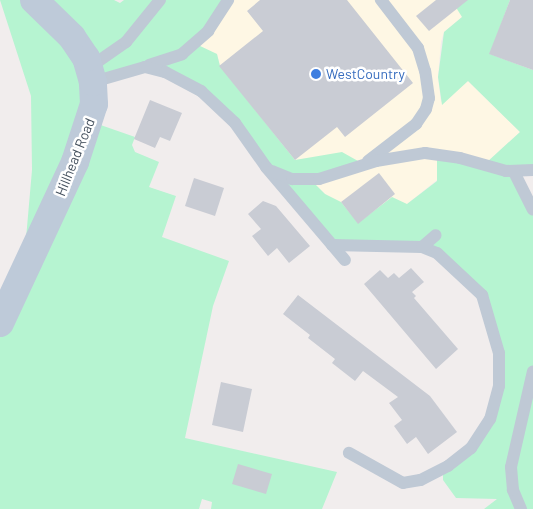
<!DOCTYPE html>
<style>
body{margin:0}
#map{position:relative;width:533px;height:509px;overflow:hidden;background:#f1eded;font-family:Barlow,sans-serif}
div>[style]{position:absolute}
.commercial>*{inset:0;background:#fef7e4}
.green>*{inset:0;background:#b6f4d1}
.building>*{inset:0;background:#c9ccd4}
.lane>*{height:12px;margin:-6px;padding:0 6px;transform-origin:6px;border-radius:6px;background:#bfc9d5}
.secondary>*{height:28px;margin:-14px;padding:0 14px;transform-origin:14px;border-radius:14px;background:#becad9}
.dots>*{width:14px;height:14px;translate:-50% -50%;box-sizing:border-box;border:2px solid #fff;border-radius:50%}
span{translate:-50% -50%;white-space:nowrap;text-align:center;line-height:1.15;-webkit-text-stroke:5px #fff;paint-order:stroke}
.shop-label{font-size:14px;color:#366cbe}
.left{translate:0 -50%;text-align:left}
.street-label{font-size:14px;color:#44505d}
</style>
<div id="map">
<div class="commercial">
<div style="clip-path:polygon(228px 0,457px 0,462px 17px,444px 32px,441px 42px,438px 77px,441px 102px,468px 81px,520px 132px,486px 163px,437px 180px,407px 204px,358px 224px,309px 179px,318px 157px,295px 160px,220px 66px,217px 54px,192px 45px)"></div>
</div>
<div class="green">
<div style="clip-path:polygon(0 0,29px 0,52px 22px,92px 96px,25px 250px,32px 170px,31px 96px)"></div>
<div style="clip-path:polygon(35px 0,114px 0,120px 3px,124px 0,228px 0,198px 45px,217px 54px,220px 66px,295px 160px,342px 152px,358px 161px,310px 179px,325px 194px,341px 202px,358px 223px,392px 197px,407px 204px,437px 181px,437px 154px,486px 163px,520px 132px,468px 81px,442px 105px,438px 77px,444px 32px,462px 17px,457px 9px,457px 0,510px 0,490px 54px,533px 70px,533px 169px,506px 171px,533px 210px,533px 366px,515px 447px,520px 509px,484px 509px,497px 499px,456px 498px,443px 480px,443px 471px,471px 448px,499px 386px,486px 304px,437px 253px,332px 245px,228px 115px,157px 68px,94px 81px)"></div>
<div style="clip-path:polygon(92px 122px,135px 137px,132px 145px,135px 152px,159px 162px,149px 187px,176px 196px,162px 237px,229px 261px,213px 306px,185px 438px,337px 472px,322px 509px,211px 509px,212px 502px,202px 499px,199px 509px,0 509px,0 327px)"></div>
<div style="clip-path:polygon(533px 378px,533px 509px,522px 509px,513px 485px)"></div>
</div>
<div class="building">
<div style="clip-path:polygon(260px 0,347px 0,413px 83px,345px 137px,337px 127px,295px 160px,219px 66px,263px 31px,247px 11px)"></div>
<div style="clip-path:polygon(436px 0,468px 0,429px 31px,416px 16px)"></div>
<div style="clip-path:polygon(510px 0,533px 0,533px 70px,489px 54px)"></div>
<div style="clip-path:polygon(150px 100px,182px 113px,170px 141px,160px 137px,155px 148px,134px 139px)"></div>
<div style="clip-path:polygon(379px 173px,395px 194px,358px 224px,341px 202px)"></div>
<div style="clip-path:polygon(194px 178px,224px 188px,215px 216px,185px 206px)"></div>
<div style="clip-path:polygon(263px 201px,276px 206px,310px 246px,289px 263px,277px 248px,268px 256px,252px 236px,261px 229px,248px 214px)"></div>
<div style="clip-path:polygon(411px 268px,424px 282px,412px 292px,416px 296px,414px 298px,458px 349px,436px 369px,364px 284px,380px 270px,388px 278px,394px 273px,399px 278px)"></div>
<div style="clip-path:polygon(298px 295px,430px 396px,457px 432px,428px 454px,416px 437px,407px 444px,394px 426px,402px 420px,389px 403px,398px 397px,363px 371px,355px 381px,332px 363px,335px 359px,308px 338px,310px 335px,283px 314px)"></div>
<div style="clip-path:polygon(221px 382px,252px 389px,243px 432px,212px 425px)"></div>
<div style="clip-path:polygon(238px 464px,272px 474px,266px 494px,232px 484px)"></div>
</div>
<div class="lane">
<div style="left:149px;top:65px;width:35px;rotate:-18deg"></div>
<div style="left:182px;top:54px;width:35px;rotate:-41deg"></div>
<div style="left:208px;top:31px;width:37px;rotate:-57deg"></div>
<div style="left:90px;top:67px;width:44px;rotate:-34.8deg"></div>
<div style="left:126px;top:42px;width:54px;rotate:-51deg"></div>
<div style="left:93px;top:82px;width:54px;rotate:-16.1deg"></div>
<div style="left:145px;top:67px;width:21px;rotate:14deg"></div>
<div style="left:165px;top:72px;width:41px;rotate:27.8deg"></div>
<div style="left:201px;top:91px;width:47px;rotate:43.3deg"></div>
<div style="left:235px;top:123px;width:54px;rotate:54.8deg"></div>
<div style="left:266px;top:167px;width:122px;rotate:49.7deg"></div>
<div style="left:368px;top:161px;width:61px;rotate:-37.6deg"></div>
<div style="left:416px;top:124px;width:18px;rotate:-56deg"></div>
<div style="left:426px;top:109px;width:11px;rotate:-75deg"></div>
<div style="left:429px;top:98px;width:27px;rotate:-98deg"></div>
<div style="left:425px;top:71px;width:24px;rotate:-107deg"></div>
<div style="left:418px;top:48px;width:61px;rotate:-127.6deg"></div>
<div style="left:272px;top:171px;width:22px;rotate:22deg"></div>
<div style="left:292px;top:179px;width:27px"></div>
<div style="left:319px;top:179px;width:60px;rotate:-17.5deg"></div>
<div style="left:376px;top:161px;width:50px;rotate:-9.3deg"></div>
<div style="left:425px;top:153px;width:35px;rotate:8deg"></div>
<div style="left:460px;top:158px;width:48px;rotate:15.8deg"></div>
<div style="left:506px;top:171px;width:27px;rotate:-2deg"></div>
<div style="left:514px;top:172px;width:42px;rotate:63.4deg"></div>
<div style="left:332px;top:245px;width:90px;rotate:1.3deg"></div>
<div style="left:422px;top:247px;width:16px;rotate:22deg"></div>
<div style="left:437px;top:253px;width:62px;rotate:43deg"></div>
<div style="left:482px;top:295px;width:60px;rotate:73.7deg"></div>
<div style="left:499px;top:353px;width:33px;rotate:90deg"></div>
<div style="left:499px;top:386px;width:34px;rotate:105deg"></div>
<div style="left:490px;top:419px;width:35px;rotate:123deg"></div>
<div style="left:471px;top:448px;width:29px;rotate:142deg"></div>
<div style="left:448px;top:466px;width:31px;rotate:153deg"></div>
<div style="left:420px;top:480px;width:17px;rotate:170deg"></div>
<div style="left:403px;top:483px;width:62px;rotate:-150.9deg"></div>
<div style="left:422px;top:247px;width:18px;rotate:-41deg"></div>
<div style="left:521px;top:509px;width:21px;rotate:-113deg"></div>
<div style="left:513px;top:490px;width:23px;rotate:-95deg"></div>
<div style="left:511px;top:467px;width:98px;rotate:-77.1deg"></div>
</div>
<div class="secondary">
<div style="left:0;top:323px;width:178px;rotate:-65deg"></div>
<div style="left:75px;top:162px;width:61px;rotate:-71.9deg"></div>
<div style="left:94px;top:104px;width:22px;rotate:-93deg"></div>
<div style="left:93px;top:82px;width:25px;rotate:-106deg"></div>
<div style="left:86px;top:58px;width:25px;rotate:-124deg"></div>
<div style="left:72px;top:37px;width:53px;rotate:-135.8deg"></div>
</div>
<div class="dots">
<div style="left:316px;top:74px;background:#3f7fe0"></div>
</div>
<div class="shop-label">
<span class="left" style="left:326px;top:74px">WestCountry</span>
</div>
<div class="street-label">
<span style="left:75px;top:157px;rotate:-68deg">Hillhead Road</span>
</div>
</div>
